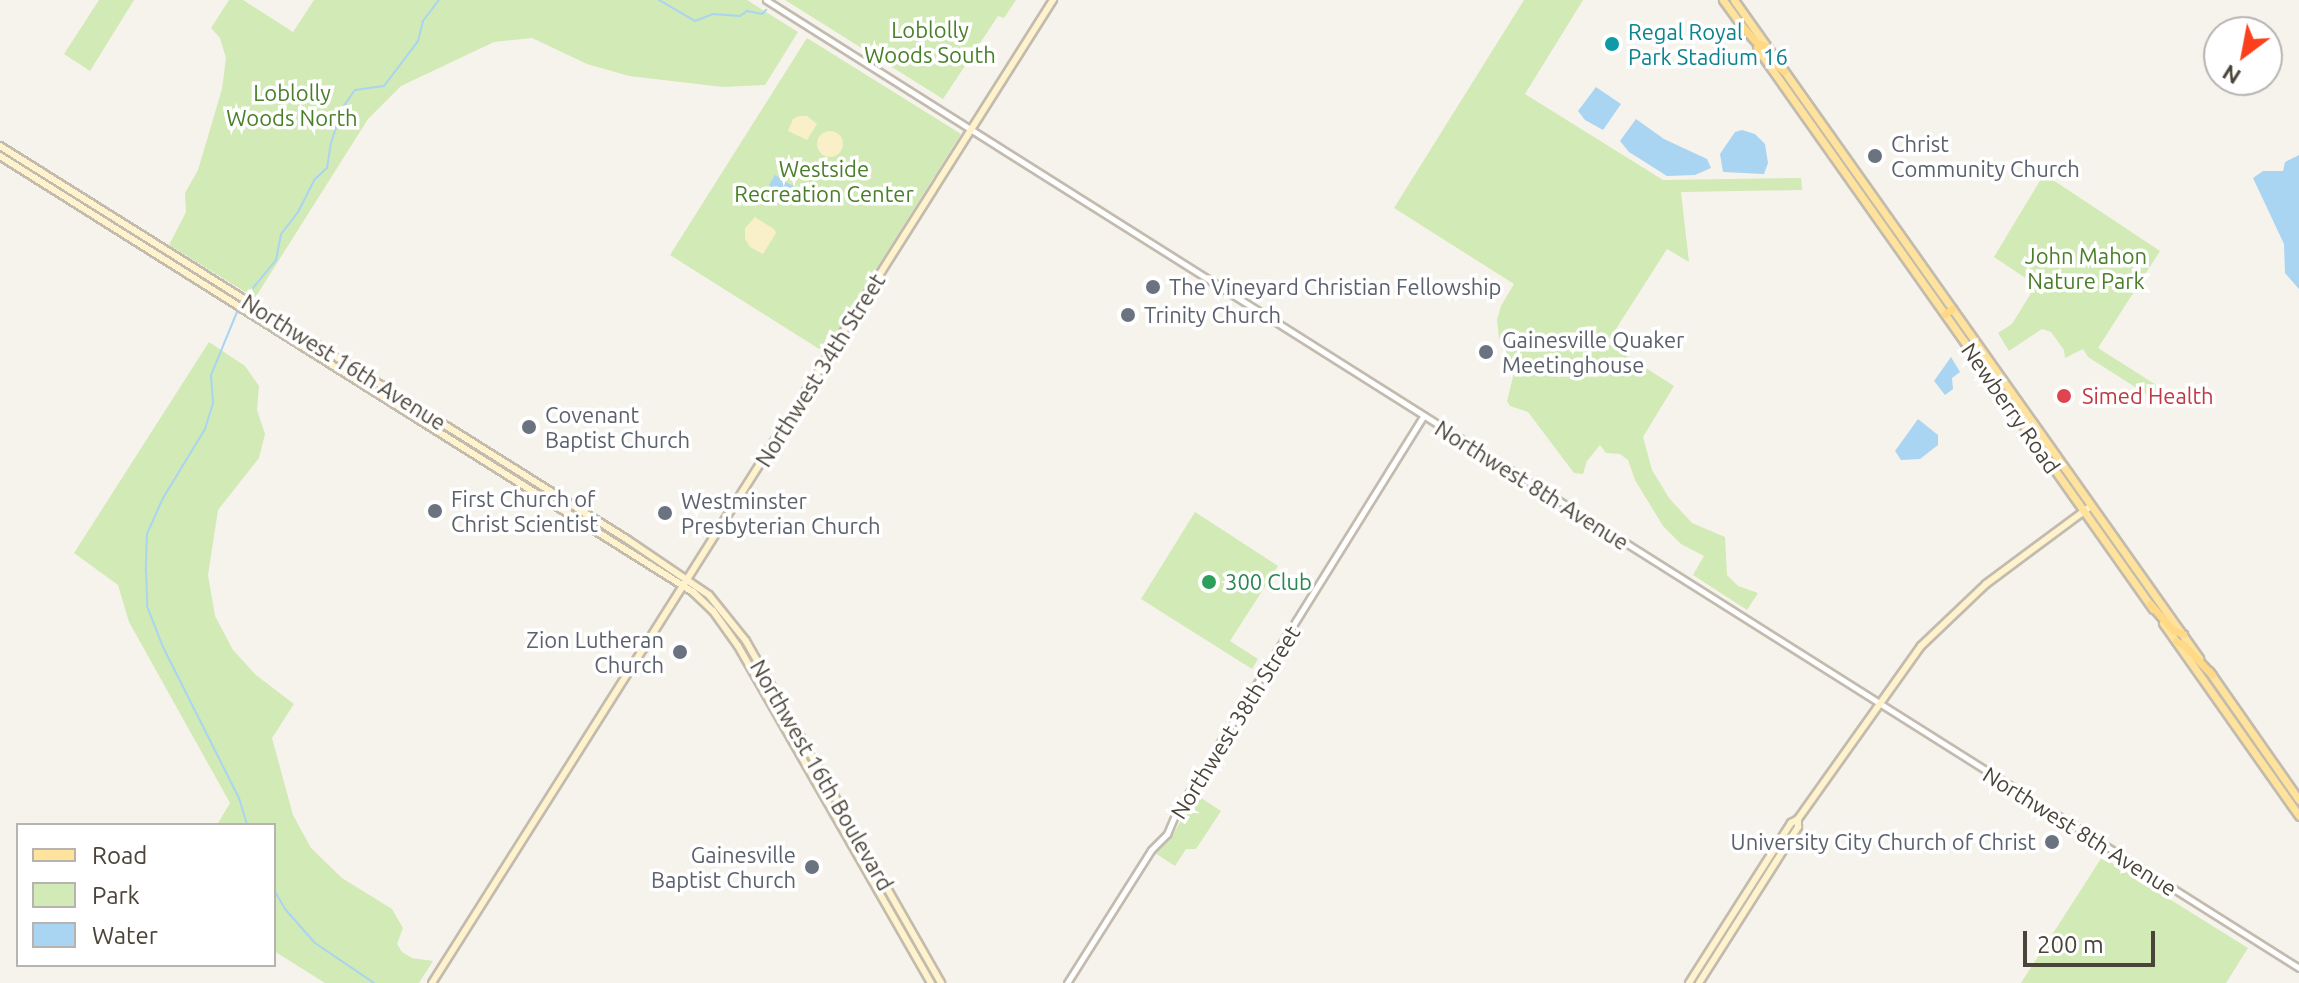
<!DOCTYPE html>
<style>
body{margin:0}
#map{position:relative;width:2299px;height:983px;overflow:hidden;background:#f6f3ec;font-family:Ubuntu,sans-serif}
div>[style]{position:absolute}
.green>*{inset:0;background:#d2eab5}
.sand>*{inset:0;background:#f9efc9}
.round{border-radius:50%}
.water>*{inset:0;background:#a9d4f2}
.stream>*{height:2px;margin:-1px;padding:0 1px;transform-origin:1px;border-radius:1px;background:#a9d4f2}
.roads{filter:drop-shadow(2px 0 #c2bbae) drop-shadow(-2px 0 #c2bbae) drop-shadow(0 2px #c2bbae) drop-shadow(0 -2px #c2bbae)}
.tertiary>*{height:5px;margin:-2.5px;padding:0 2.5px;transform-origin:2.5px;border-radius:2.5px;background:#fff}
.secondary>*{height:6px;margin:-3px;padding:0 3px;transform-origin:3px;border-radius:3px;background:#fff3cd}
.primary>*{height:7px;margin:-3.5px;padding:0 3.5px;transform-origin:3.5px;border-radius:3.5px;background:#ffe39c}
.trunk>*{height:7px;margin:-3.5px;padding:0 3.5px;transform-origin:3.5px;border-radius:3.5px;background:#ffd985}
.dots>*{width:22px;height:22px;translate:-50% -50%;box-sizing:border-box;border:4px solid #fff;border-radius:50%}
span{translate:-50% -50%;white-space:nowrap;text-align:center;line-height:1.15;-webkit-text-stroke:7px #fff;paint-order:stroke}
.park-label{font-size:22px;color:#4a7f2a}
.culture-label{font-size:22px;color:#0d838f}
.left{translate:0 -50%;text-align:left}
.worship-label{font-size:22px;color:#5b616d}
.right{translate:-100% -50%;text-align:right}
.street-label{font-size:22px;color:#4b4439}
.health-label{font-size:22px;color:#be3a42}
.leisure-label{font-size:22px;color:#27864d}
.legend{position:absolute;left:16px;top:823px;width:260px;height:144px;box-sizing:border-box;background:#fff;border:2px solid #b7b4b0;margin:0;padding:10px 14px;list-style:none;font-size:24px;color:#4b4439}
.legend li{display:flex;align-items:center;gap:16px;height:40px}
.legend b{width:40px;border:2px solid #b7b4b0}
.north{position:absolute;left:2203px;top:16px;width:80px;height:80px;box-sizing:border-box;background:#fff;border:2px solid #b7b4b0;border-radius:50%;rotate:212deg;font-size:22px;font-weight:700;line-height:32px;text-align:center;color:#4b4439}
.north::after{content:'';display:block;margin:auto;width:28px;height:36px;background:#fc3f1d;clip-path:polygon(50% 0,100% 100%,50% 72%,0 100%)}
.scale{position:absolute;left:2023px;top:931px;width:132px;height:36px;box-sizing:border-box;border:4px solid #4b4439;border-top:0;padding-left:10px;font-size:24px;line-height:28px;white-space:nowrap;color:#4b4439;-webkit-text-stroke:6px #fff;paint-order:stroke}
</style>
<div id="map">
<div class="green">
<div style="clip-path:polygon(99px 0,134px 0,90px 71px,64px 54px)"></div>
<div style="clip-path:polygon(229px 0,243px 0,293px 32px,314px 0,747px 0,798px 32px,765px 85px,723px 87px,629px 76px,587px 64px,532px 38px,494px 42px,401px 86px,368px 119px,255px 298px,169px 245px,186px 212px,185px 193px,198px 170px,222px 89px,226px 58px,220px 38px,211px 28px)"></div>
<div style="clip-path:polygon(785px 0,1016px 0,1004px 18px,998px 16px,943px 99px)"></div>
<div style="clip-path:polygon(1524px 0,1583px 0,1525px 94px,1663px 180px,1801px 178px,1802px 190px,1681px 192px,1689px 262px,1667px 249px,1607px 343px,1674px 386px,1643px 437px,1652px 470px,1669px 498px,1692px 523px,1725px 537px,1727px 575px,1738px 586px,1758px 593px,1747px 610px,1693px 575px,1704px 556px,1681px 544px,1663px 526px,1635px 480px,1628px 460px,1620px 454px,1606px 453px,1600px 445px,1587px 461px,1583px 474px,1574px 473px,1528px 412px,1510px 406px,1507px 401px,1513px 377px,1499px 338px,1497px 320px,1501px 306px,1514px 284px,1394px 208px)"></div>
<div style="clip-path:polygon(807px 38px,961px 134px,824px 352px,670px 255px)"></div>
<div style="clip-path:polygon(2044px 174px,2160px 251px,2098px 348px,2161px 388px,2154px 399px,2088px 357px,2083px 349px,2065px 358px,2064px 350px,2051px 332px,2042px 329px,2009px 351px,1998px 333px,2012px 324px,2036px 285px,1994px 257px)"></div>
<div style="clip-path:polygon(209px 342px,245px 366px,259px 386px,257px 410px,265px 434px,259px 458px,218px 510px,208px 575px,215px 616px,233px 650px,256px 675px,294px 704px,272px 738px,293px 815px,311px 848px,342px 878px,392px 909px,403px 928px,397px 944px,402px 952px,412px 958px,433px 961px,419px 983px,325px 983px,274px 951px,274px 825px,217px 825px,230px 803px,129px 622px,118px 585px,74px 553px)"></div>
<div style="clip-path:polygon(1195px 512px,1278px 566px,1230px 641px,1258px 659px,1252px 669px,1141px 599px)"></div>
<div style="clip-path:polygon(1195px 794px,1221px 811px,1196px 849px,1186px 849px,1175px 866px,1155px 853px,1174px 833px)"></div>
<div style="clip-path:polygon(2102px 857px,2248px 948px,2226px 983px,2021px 983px)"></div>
</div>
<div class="sand">
<div style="clip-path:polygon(799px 116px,807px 116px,817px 124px,807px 140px,788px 131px,793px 119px)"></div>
<div class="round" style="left:817px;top:131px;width:26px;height:26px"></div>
<div style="clip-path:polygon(755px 217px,774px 229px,776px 233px,763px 254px,750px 247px,745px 239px,745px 228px)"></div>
</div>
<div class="water">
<div style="clip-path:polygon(1596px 87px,1621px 104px,1603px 130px,1585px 120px,1578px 111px)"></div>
<div style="clip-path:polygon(1636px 119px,1664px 139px,1707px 159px,1711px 168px,1695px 175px,1667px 176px,1629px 152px,1620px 141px)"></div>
<div style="clip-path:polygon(1742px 130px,1755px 134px,1765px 144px,1768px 163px,1764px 174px,1723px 172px,1720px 154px,1735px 132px)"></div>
<div style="clip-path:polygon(2299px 155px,2299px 289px,2285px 273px,2284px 244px,2253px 178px,2263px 171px,2283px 171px,2285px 162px)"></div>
<div style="clip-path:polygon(775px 175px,804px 193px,796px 206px,769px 185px)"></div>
<div style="clip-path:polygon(1951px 357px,1960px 372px,1952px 378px,1953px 389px,1945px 395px,1934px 381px)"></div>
<div style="clip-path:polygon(1918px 419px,1938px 435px,1938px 445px,1920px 459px,1901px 460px,1895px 451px)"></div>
</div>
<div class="stream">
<div style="left:659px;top:0;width:42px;rotate:30.3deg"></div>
<div style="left:695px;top:21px;width:19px;rotate:-21deg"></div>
<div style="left:713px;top:14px;width:27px;rotate:4deg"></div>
<div style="left:740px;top:16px;width:9px;rotate:-36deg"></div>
<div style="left:747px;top:11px;width:15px;rotate:11deg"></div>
<div style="left:762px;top:14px;width:6px;rotate:-45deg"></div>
<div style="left:248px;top:294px;width:44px;rotate:-50.5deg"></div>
<div style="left:276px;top:260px;width:26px;rotate:-79deg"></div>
<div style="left:281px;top:234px;width:28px;rotate:-52deg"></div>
<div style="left:298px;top:212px;width:36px;rotate:-63deg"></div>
<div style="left:314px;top:180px;width:18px;rotate:-43deg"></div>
<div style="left:327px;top:168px;width:25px;rotate:-81deg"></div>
<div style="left:331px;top:143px;width:38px;rotate:-72deg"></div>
<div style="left:343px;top:107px;width:21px;rotate:-55deg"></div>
<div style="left:355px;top:90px;width:29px;rotate:-8deg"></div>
<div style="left:384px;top:86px;width:56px;rotate:-52.9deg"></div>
<div style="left:418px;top:41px;width:21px;rotate:-76deg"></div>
<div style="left:423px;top:21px;width:26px;rotate:-53deg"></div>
<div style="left:237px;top:312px;width:68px;rotate:112.4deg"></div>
<div style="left:211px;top:375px;width:28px;rotate:86deg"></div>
<div style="left:213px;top:403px;width:27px;rotate:107deg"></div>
<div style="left:205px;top:429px;width:81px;rotate:121.3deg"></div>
<div style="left:163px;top:498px;width:39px;rotate:114deg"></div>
<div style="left:147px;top:534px;width:36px;rotate:92deg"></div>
<div style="left:146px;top:570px;width:36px;rotate:88deg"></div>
<div style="left:147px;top:606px;width:44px;rotate:68.7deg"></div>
<div style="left:163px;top:647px;width:169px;rotate:63.3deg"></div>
<div style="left:239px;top:798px;width:28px;rotate:73deg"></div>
<div style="left:274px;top:890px;width:22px;rotate:60deg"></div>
<div style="left:285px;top:909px;width:45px;rotate:48.6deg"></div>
<div style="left:315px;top:943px;width:71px;rotate:34.1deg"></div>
</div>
<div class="roads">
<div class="tertiary">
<div style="left:766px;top:0;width:1813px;rotate:32.27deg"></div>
<div style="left:1067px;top:983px;width:157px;rotate:-57.7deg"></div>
<div style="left:1151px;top:850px;width:23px;rotate:-45deg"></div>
<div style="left:1167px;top:834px;width:21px;rotate:-67deg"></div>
<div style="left:1175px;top:815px;width:470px;rotate:-58.1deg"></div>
</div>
<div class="secondary">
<div style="left:0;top:146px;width:741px;rotate:32.1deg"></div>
<div style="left:628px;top:540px;width:98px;rotate:34.2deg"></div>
<div style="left:709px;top:595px;width:59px;rotate:51.2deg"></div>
<div style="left:746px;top:641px;width:394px;rotate:60.3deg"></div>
<div style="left:0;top:156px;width:819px;rotate:32.18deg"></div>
<div style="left:693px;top:592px;width:28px;rotate:44deg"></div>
<div style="left:713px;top:611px;width:43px;rotate:54.5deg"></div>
<div style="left:738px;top:646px;width:388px;rotate:60.2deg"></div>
<div style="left:432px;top:983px;width:1163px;rotate:-57.72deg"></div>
<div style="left:1689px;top:983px;width:190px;rotate:-57.5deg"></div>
<div style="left:1791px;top:823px;width:8px;rotate:-30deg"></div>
<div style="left:1798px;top:819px;width:212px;rotate:-54.6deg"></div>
<div style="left:1921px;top:646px;width:90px;rotate:-43.6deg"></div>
<div style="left:1986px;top:584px;width:131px;rotate:-36.6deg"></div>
<div style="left:1699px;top:983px;width:185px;rotate:-57.6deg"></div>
<div style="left:1798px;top:827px;width:8px;rotate:-90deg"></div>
</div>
<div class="primary">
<div style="left:1723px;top:0;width:34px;rotate:54deg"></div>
<div style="left:1734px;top:0;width:806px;rotate:54.75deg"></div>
<div style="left:1759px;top:51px;width:683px;rotate:54.77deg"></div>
<div style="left:2163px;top:623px;width:236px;rotate:54.8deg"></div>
<div style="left:2209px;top:671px;width:157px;rotate:55.1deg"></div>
</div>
<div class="trunk">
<div style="left:1740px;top:24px;width:27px;rotate:48deg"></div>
<div style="left:1758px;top:44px;width:8px;rotate:14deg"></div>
<div style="left:1757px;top:47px;width:36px;rotate:42deg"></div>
<div style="left:1945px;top:314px;width:9px;rotate:-36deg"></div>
<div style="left:2150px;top:604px;width:35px;rotate:49deg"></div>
<div style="left:2173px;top:630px;width:11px;rotate:22deg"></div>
<div style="left:2176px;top:641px;width:9px;rotate:27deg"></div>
<div style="left:2184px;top:645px;width:41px;rotate:47deg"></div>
</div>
</div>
<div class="dots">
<div style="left:1612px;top:44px;background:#0f9aa8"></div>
<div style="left:1875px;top:156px;background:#6b7280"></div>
<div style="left:1153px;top:287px;background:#6b7280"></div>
<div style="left:1128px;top:315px;background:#6b7280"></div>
<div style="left:1486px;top:352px;background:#6b7280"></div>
<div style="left:2064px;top:396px;background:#e0444e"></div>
<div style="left:529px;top:427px;background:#6b7280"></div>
<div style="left:435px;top:511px;background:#6b7280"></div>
<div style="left:665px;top:513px;background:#6b7280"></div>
<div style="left:1209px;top:582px;background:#2e9e5b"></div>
<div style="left:680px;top:652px;background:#6b7280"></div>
<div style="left:2052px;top:842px;background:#6b7280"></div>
<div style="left:812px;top:867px;background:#6b7280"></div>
</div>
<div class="park-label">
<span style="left:930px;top:42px">Loblolly<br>Woods South</span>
<span style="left:292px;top:105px">Loblolly<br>Woods North</span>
<span style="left:824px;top:181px">Westside<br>Recreation Center</span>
<span style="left:2086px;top:268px">John Mahon<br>Nature Park</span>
</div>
<div class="culture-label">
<span class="left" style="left:1628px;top:44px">Regal Royal<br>Park Stadium 16</span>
</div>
<div class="worship-label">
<span class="left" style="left:1891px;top:156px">Christ<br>Community Church</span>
<span class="left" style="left:1169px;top:287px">The Vineyard Christian Fellowship</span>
<span class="left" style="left:1144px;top:315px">Trinity Church</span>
<span class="left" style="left:1502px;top:352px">Gainesville Quaker<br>Meetinghouse</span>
<span class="left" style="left:545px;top:427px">Covenant<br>Baptist Church</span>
<span class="left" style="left:451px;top:511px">First Church of<br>Christ Scientist</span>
<span class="left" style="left:681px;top:513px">Westminster<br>Presbyterian Church</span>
<span class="right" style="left:664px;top:652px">Zion Lutheran<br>Church</span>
<span class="right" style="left:2036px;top:842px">University City Church of Christ</span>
<span class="right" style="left:796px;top:867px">Gainesville<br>Baptist Church</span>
</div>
<div class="street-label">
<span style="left:344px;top:362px;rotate:32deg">Northwest 16th Avenue</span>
<span style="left:820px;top:370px;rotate:-58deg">Northwest 34th Street</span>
<span style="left:2011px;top:408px;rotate:55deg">Newberry Road</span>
<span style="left:1532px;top:485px;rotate:32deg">Northwest 8th Avenue</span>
<span style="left:1235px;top:722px;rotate:-58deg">Northwest 38th Street</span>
<span style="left:822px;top:775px;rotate:60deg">Northwest 16th Boulevard</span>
<span style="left:2080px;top:831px;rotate:32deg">Northwest 8th Avenue</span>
</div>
<div class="health-label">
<span class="left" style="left:2082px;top:396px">Simed Health</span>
</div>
<div class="leisure-label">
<span class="left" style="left:1225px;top:582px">300 Club</span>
</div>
<ul class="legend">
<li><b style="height:10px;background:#ffe39c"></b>Road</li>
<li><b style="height:22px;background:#d2eab5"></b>Park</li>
<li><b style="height:22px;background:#a9d4f2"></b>Water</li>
</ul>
<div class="north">N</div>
<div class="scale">200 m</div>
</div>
